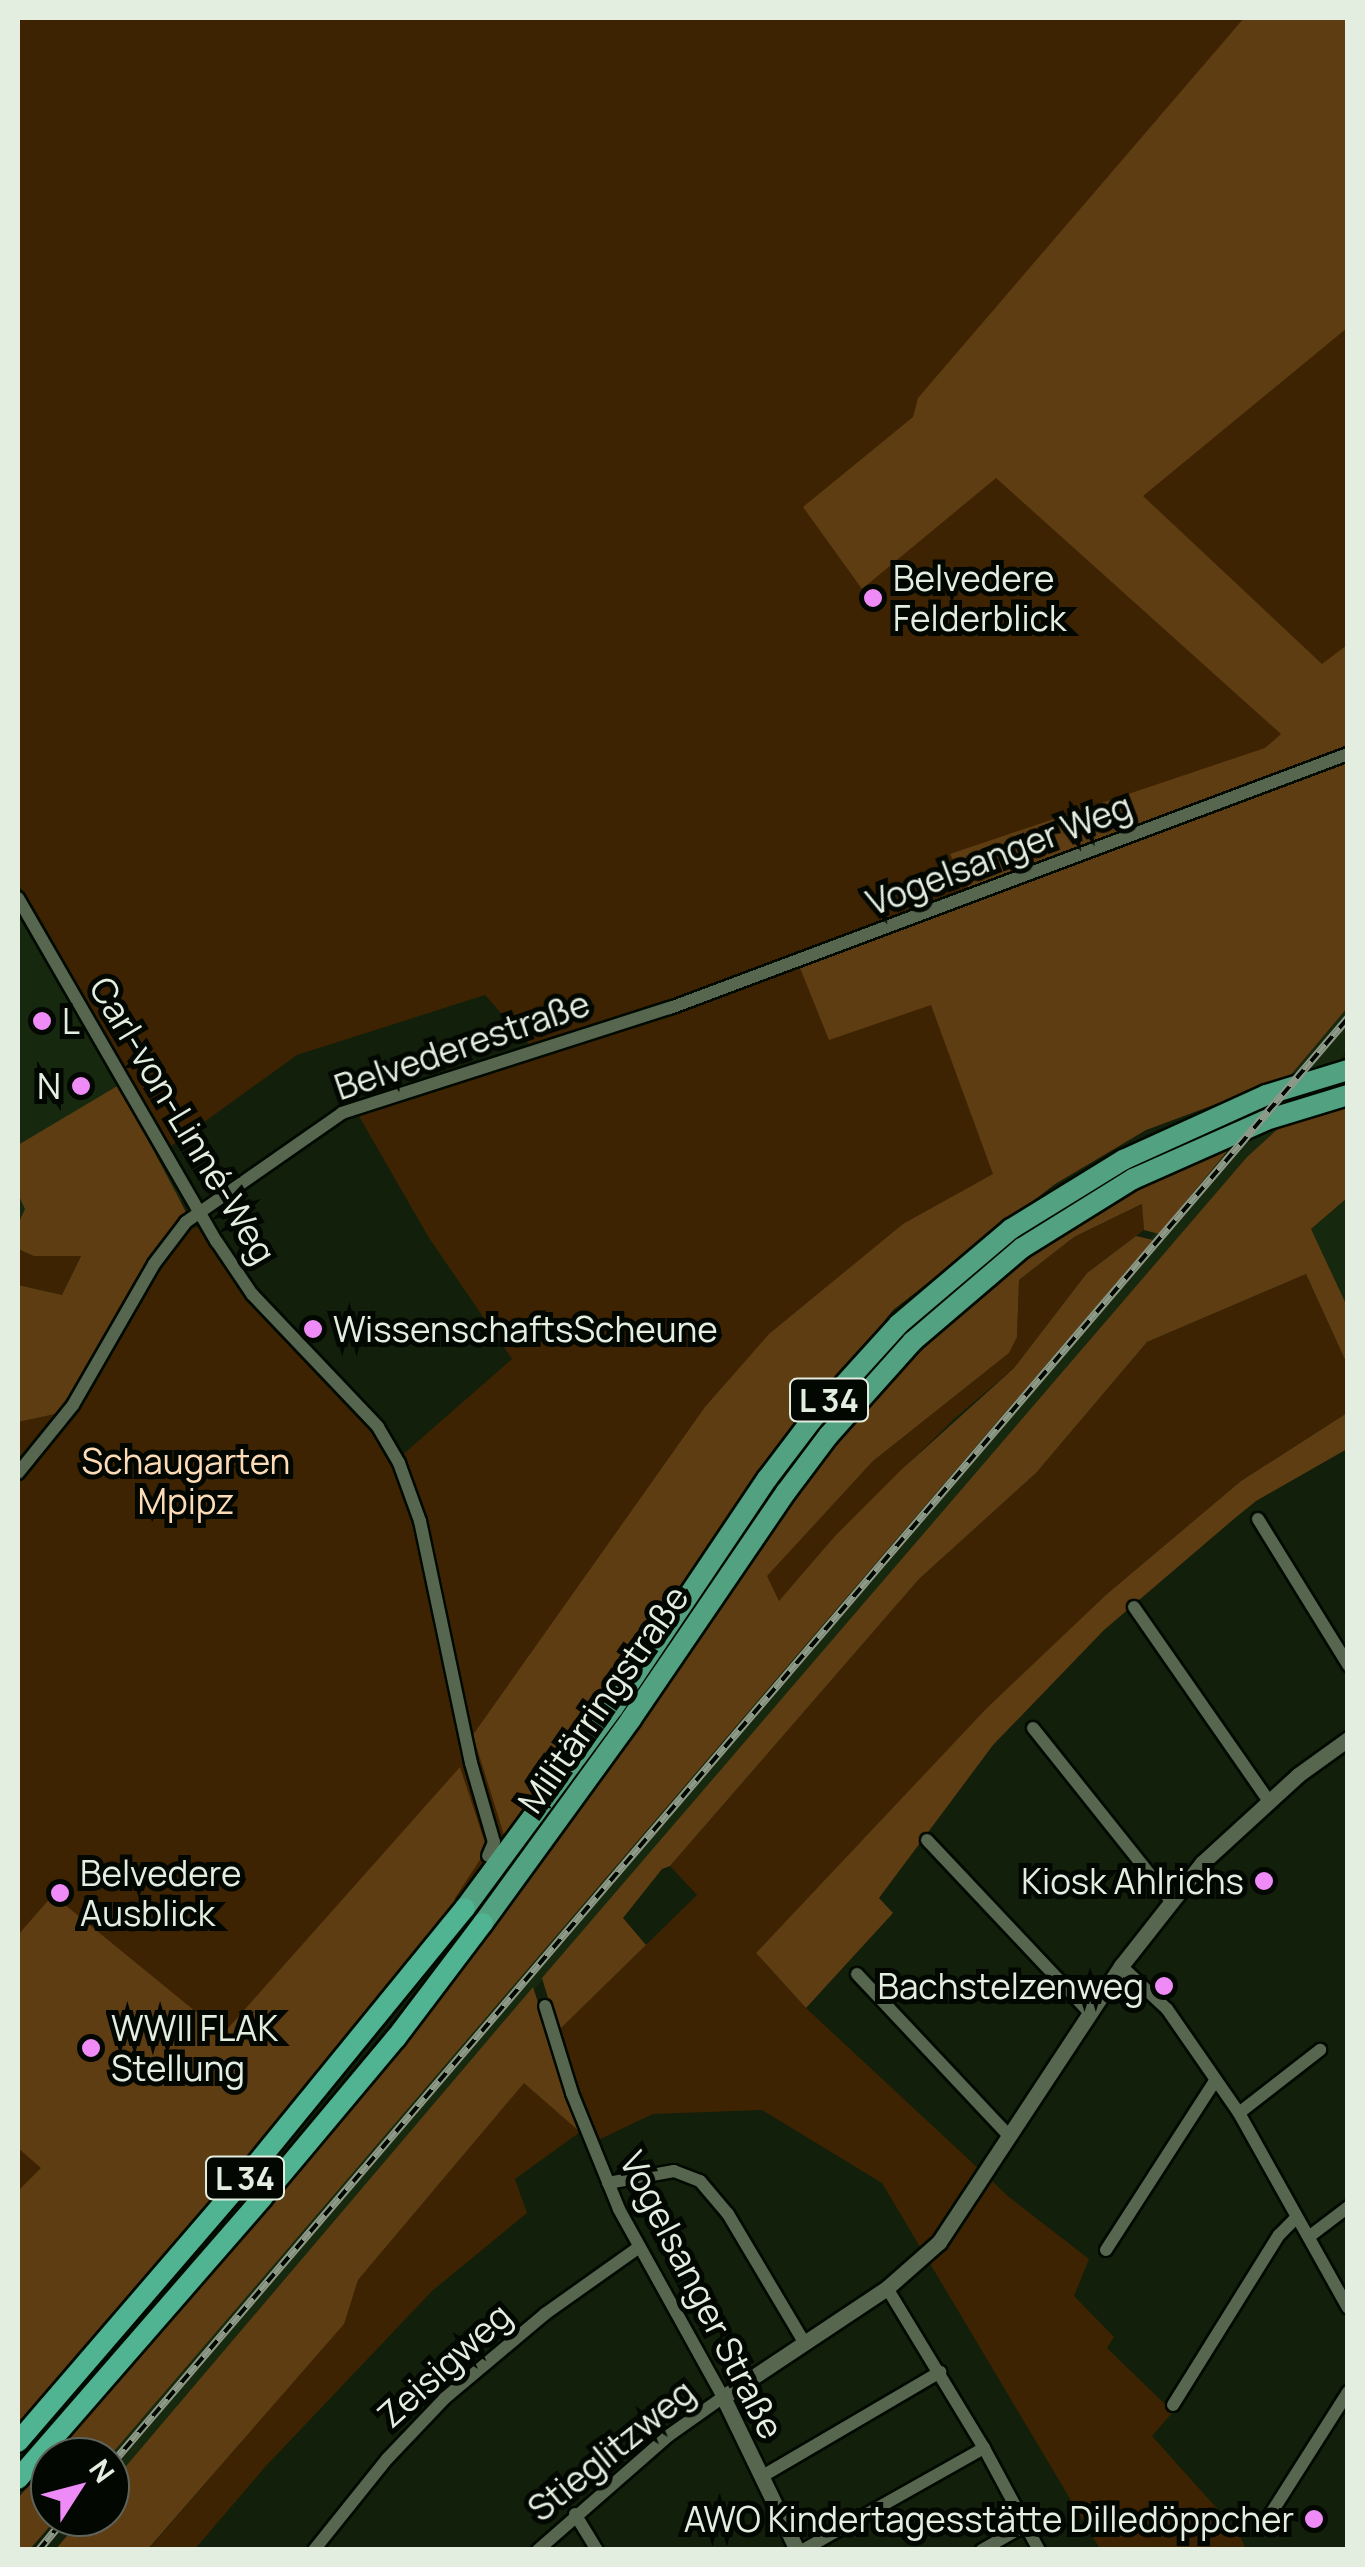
<!DOCTYPE html>
<meta charset="utf-8">
<style>
body{margin:0}
#map{position:relative;width:1365px;height:2567px;overflow:hidden;background:#121f0a;font-family:Manrope,sans-serif}
div>[style]{position:absolute}
.built>*{inset:0;background:#16280d}
.green>*{inset:0;background:#3d2302}
.forest>*{inset:0;background:#5f3d13}
.roads{filter:drop-shadow(2px 0 #010900) drop-shadow(-2px 0 #010900) drop-shadow(0 2px #010900) drop-shadow(0 -2px #010900)}
.minor>*{height:12px;margin:-6px;padding:0 6px;transform-origin:6px;border-radius:6px;background:#57674f}
.tertiary>*{height:15px;margin:-7.5px;padding:0 7.5px;transform-origin:7.5px;border-radius:7.5px;background:#57674f}
.primary>*{height:20px;margin:-10px;padding:0 10px;transform-origin:10px;border-radius:10px;background:#52a181}
.trunk>*{height:20px;margin:-10px;padding:0 10px;transform-origin:10px;border-radius:10px;background:#50b492}
.rail>*{height:8px;margin-top:-4px;transform-origin:0;background:repeating-linear-gradient(90deg,#030702 0 11px,#8e9988 0 22px);box-sizing:border-box;border-block:2px solid #8e9988}
.dots>*{width:28px;height:28px;translate:-50% -50%;box-sizing:border-box;border:5px solid #030702;border-radius:50%}
span{translate:-50% -50%;white-space:nowrap;text-align:center;line-height:1.15;-webkit-text-stroke:10px #030702;paint-order:stroke}
.shield-label span{padding:2px 8px;background:#030702;border:2px solid;border-radius:8px;-webkit-text-stroke-width:0}
.shield-label{font-size:32px;color:#e4eee0;font-weight:700}
.poi-label{font-size:35px;color:#e4eee0}
.left{translate:0 -50%;text-align:left}
.right{translate:-100% -50%;text-align:right}
.street-label{font-size:35px;color:#e4eee0}
.park-label{font-size:35px;color:#fedbb7}
.frame{position:absolute;inset:0;border:20px solid #e4eee0;pointer-events:none}
.north{position:absolute;left:30px;top:2437px;width:100px;height:100px;box-sizing:border-box;background:#030702;border:2px solid #5d635b;border-radius:50%;rotate:54deg;font-size:28px;font-weight:700;line-height:40px;text-align:center;color:#e4eee0}
.north::after{content:'';display:block;margin:auto;width:35px;height:45px;background:#ef8bf7;clip-path:polygon(50% 0,100% 100%,50% 72%,0 100%)}
</style>
<div id="map">
<div class="built">
<div style="clip-path:polygon(18px 911px,185px 1195px,137px 1268px,18px 1414px)"></div>
<div style="clip-path:polygon(1347px 1008px,1347px 1049px,1338px 1063px,1294px 1114px,1247px 1157px,110px 2485px,109px 2457px)"></div>
<div style="clip-path:polygon(1347px 1198px,1347px 1306px,1311px 1229px)"></div>
</div>
<div class="green">
<div style="clip-path:polygon(18px 18px,1347px 18px,1347px 1008px,1289px 1077px,1146px 1130px,1055px 1184px,893px 1310px,755px 1483px,457px 1906px,18px 2432px,18px 1422px,60px 1413px,157px 1252px,184px 1231px,198px 1227px,254px 1303px,400px 1457px,512px 1359px,429px 1238px,356px 1111px,539px 1056px,485px 995px,297px 1055px,171px 1146px,18px 883px)"></div>
<div style="clip-path:polygon(1143px 1204px,1144px 1230px,1087px 1273px,1014px 1368px,955px 1418px,835px 1536px,780px 1602px,766px 1576px,873px 1461px,1009px 1353px,1017px 1336px,1019px 1280px,1074px 1237px)"></div>
<div style="clip-path:polygon(18px 1249px,34px 1256px,81px 1255px,62px 1295px,18px 1285px)"></div>
<div style="clip-path:polygon(1306px 1274px,1347px 1364px,1347px 1413px,1241px 1481px,1107px 1594px,756px 1953px,806px 2008px,1009px 2197px,1089px 2259px,1074px 2296px,1114px 2337px,1107px 2348px,1173px 2412px,1152px 2436px,1238px 2532px,1246px 2549px,1100px 2549px,882px 2183px,762px 2110px,653px 2114px,598px 2140px,558px 2031px,697px 1895px,670px 1866px,919px 1579px,1036px 1473px,1147px 1342px)"></div>
<div style="clip-path:polygon(524px 2082px,580px 2132px,515px 2179px,527px 2213px,432px 2291px,265px 2467px,195px 2549px,148px 2550px,343px 2324px,358px 2280px)"></div>
</div>
<div class="forest">
<div style="clip-path:polygon(1244px 18px,1347px 18px,1347px 328px,1143px 496px,1322px 664px,1347px 645px,1347px 1008px,1289px 1077px,1146px 1130px,1055px 1184px,893px 1310px,755px 1483px,645px 1647px,509px 1835px,504px 1835px,475px 1742px,470px 1739px,705px 1407px,769px 1334px,903px 1224px,993px 1174px,931px 1005px,829px 1040px,796px 958px,969px 890px,950px 854px,1265px 748px,1281px 734px,996px 478px,862px 589px,803px 507px,913px 417px,918px 398px)"></div>
<div style="clip-path:polygon(119px 1085px,186px 1212px,157px 1252px,60px 1413px,18px 1422px,18px 1285px,62px 1295px,81px 1256px,34px 1256px,18px 1249px,18px 1224px,25px 1209px,18px 1194px,18px 1145px)"></div>
<div style="clip-path:polygon(1347px 1100px,1347px 1198px,1311px 1229px,1347px 1306px,1347px 1364px,1306px 1274px,1147px 1342px,1036px 1473px,919px 1579px,670px 1866px,662px 1869px,623px 1918px,646px 1945px,558px 2031px,542px 1978px,1247px 1157px,1294px 1114px)"></div>
<div style="clip-path:polygon(1238px 1138px,1159px 1234px,1144px 1230px,1142px 1204px,1074px 1237px,1019px 1280px,1017px 1337px,1009px 1353px,873px 1461px,767px 1576px,779px 1601px,835px 1536px,900px 1471px,1014px 1368px,1087px 1273px,1136px 1236px,1153px 1240px,109px 2457px,53px 2457px,116px 2378px,292px 2179px,448px 1983px,564px 1831px,791px 1500px,898px 1367px,1005px 1271px,1124px 1191px)"></div>
<div style="clip-path:polygon(1347px 1413px,1347px 1449px,1256px 1501px,1235px 1518px,1104px 1630px,993px 1745px,879px 1898px,893px 1913px,806px 2008px,756px 1953px,986px 1709px,1107px 1594px,1241px 1481px)"></div>
<div style="clip-path:polygon(460px 1767px,487px 1849px,455px 1898px,457px 1906px,309px 2096px,18px 2432px,18px 2191px,41px 2168px,18px 2148px,18px 1935px,53px 1895px,223px 2034px)"></div>
<div style="clip-path:polygon(533px 1987px,580px 2132px,524px 2083px,358px 2280px,344px 2324px,148px 2549px,55px 2550px,83px 2517px,110px 2517px,110px 2485px)"></div>
<div style="clip-path:polygon(50px 2461px,50px 2517px,58px 2517px,30px 2549px,18px 2549px,18px 2498px)"></div>
</div>
<div class="roads">
<div class="minor">
<div style="left:18px;top:898px;width:397px;rotate:60deg"></div>
<div style="left:217px;top:1242px;width:63px;rotate:56.1deg"></div>
<div style="left:252px;top:1294px;width:183px;rotate:46.5deg"></div>
<div style="left:378px;top:1427px;width:42px;rotate:59.7deg"></div>
<div style="left:399px;top:1463px;width:62px;rotate:70.1deg"></div>
<div style="left:420px;top:1521px;width:247px;rotate:78.1deg"></div>
<div style="left:471px;top:1763px;width:82px;rotate:73.8deg"></div>
<div style="left:494px;top:1842px;width:15px;rotate:113deg"></div>
<div style="left:18px;top:1473px;width:87px;rotate:-51deg"></div>
<div style="left:73px;top:1405px;width:163px;rotate:-60.1deg"></div>
<div style="left:154px;top:1264px;width:53px;rotate:-52.7deg"></div>
<div style="left:186px;top:1222px;width:190px;rotate:-34.9deg"></div>
<div style="left:342px;top:1113px;width:344px;rotate:-17.8deg"></div>
<div style="left:670px;top:1008px;width:724px;rotate:-20.54deg"></div>
<div style="left:1258px;top:1519px;width:172px;rotate:58.3deg"></div>
<div style="left:1134px;top:1607px;width:236px;rotate:55.2deg"></div>
<div style="left:1033px;top:1728px;width:221px;rotate:51.4deg"></div>
<div style="left:927px;top:1840px;width:238px;rotate:46.7deg"></div>
<div style="left:1121px;top:1966px;width:63px;rotate:43.1deg"></div>
<div style="left:1167px;top:2009px;width:126px;rotate:55.3deg"></div>
<div style="left:1239px;top:2113px;width:223px;rotate:60.8deg"></div>
<div style="left:857px;top:1974px;width:222px;rotate:46.8deg"></div>
<div style="left:1239px;top:2113px;width:103px;rotate:-37.9deg"></div>
<div style="left:608px;top:2183px;width:67px;rotate:-10.3deg"></div>
<div style="left:674px;top:2171px;width:28px;rotate:21deg"></div>
<div style="left:700px;top:2181px;width:43px;rotate:49.7deg"></div>
<div style="left:728px;top:2214px;width:149px;rotate:59.3deg"></div>
<div style="left:1310px;top:2236px;width:48px;rotate:-37.3deg"></div>
<div style="left:1106px;top:2250px;width:201px;rotate:-57.2deg"></div>
<div style="left:887px;top:2288px;width:187px;rotate:58.8deg"></div>
<div style="left:984px;top:2448px;width:116px;rotate:61.7deg"></div>
<div style="left:1173px;top:2405px;width:200px;rotate:-58.1deg"></div>
<div style="left:1279px;top:2235px;width:25px;rotate:-45deg"></div>
<div style="left:761px;top:2477px;width:208px;rotate:-30.4deg"></div>
<div style="left:575px;top:2514px;width:42px;rotate:58.6deg"></div>
<div style="left:1263px;top:2526px;width:159px;rotate:-57.6deg"></div>
<div style="left:314px;top:2550px;width:117px;rotate:-51.3deg"></div>
<div style="left:387px;top:2459px;width:84px;rotate:-46.4deg"></div>
<div style="left:445px;top:2398px;width:131px;rotate:-40deg"></div>
<div style="left:545px;top:2314px;width:114px;rotate:-35.4deg"></div>
<div style="left:538px;top:2550px;width:173px;rotate:-41.2deg"></div>
<div style="left:668px;top:2436px;width:67px;rotate:-35.3deg"></div>
<div style="left:723px;top:2397px;width:215px;rotate:-119deg"></div>
<div style="left:619px;top:2209px;width:125px;rotate:-112.1deg"></div>
<div style="left:572px;top:2093px;width:91px;rotate:-107.2deg"></div>
<div style="left:803px;top:2550px;width:208px;rotate:-29.4deg"></div>
<div style="left:982px;top:2550px;width:51px;rotate:-29.6deg"></div>
</div>
<div class="tertiary">
<div style="left:797px;top:2550px;width:170px;rotate:-115.8deg"></div>
<div style="left:723px;top:2397px;width:197px;rotate:-33.6deg"></div>
<div style="left:887px;top:2288px;width:69px;rotate:-41.5deg"></div>
<div style="left:939px;top:2242px;width:331px;rotate:-56.6deg"></div>
<div style="left:1121px;top:1966px;width:131px;rotate:-51.8deg"></div>
<div style="left:1202px;top:1863px;width:130px;rotate:-42.5deg"></div>
<div style="left:1298px;top:1775px;width:62px;rotate:-35.8deg"></div>
</div>
<div class="primary">
<div style="left:465px;top:1908px;width:249px;rotate:-53.5deg"></div>
<div style="left:613px;top:1708px;width:276px;rotate:-56.1deg"></div>
<div style="left:767px;top:1479px;width:73px;rotate:-52.8deg"></div>
<div style="left:811px;top:1421px;width:131px;rotate:-47.8deg"></div>
<div style="left:899px;top:1324px;width:147px;rotate:-40.3deg"></div>
<div style="left:1011px;top:1229px;width:132px;rotate:-31.6deg"></div>
<div style="left:1123px;top:1160px;width:157px;rotate:-24.4deg"></div>
<div style="left:1266px;top:1095px;width:86px;rotate:-17deg"></div>
<div style="left:483px;top:1923px;width:252px;rotate:-54deg"></div>
<div style="left:631px;top:1719px;width:275px;rotate:-55.7deg"></div>
<div style="left:786px;top:1492px;width:70px;rotate:-53.1deg"></div>
<div style="left:828px;top:1436px;width:127px;rotate:-48.2deg"></div>
<div style="left:913px;top:1341px;width:143px;rotate:-40.5deg"></div>
<div style="left:1022px;top:1248px;width:131px;rotate:-31.9deg"></div>
<div style="left:1133px;top:1179px;width:145px;rotate:-23.9deg"></div>
<div style="left:1266px;top:1120px;width:86px;rotate:-17deg"></div>
</div>
<div class="trunk">
<div style="left:18px;top:2442px;width:339px;rotate:-49.3deg"></div>
<div style="left:239px;top:2185px;width:357px;rotate:-50.8deg"></div>
<div style="left:18px;top:2479px;width:372px;rotate:-49deg"></div>
<div style="left:262px;top:2198px;width:209px;rotate:-50.1deg"></div>
<div style="left:396px;top:2038px;width:144px;rotate:-52.9deg"></div>
</div>
</div>
<div class="rail">
<div style="left:110px;top:2466px;width:1905px;rotate:-49.47deg"></div>
<div style="left:39px;top:2550px;width:43px;rotate:-50.7deg"></div>
</div>
<div class="dots">
<div style="left:873px;top:598px;background:#ef8bf7"></div>
<div style="left:42px;top:1021px;background:#ef8bf7"></div>
<div style="left:81px;top:1086px;background:#ef8bf7"></div>
<div style="left:313px;top:1329px;background:#ef8bf7"></div>
<div style="left:1264px;top:1881px;background:#ef8bf7"></div>
<div style="left:60px;top:1893px;background:#ef8bf7"></div>
<div style="left:1164px;top:1986px;background:#ef8bf7"></div>
<div style="left:91px;top:2048px;background:#ef8bf7"></div>
<div style="left:1314px;top:2519px;background:#ef8bf7"></div>
</div>
<div class="shield-label">
<span style="left:829px;top:1400px">L 34</span>
<span style="left:245px;top:2178px">L 34</span>
</div>
<div class="poi-label">
<span class="left" style="left:893px;top:598px">Belvedere<br>Felderblick</span>
<span class="left" style="left:62px;top:1021px">L</span>
<span class="right" style="left:61px;top:1086px">N</span>
<span class="left" style="left:333px;top:1329px">WissenschaftsScheune</span>
<span class="left" style="left:80px;top:1893px">Belvedere<br>Ausblick</span>
<span class="right" style="left:1244px;top:1881px">Kiosk Ahlrichs</span>
<span class="right" style="left:1144px;top:1986px">Bachstelzenweg</span>
<span class="left" style="left:111px;top:2048px">WWII FLAK<br>Stellung</span>
<span class="right" style="left:1294px;top:2519px">AWO Kindertagesstätte Dilledöppcher</span>
</div>
<div class="street-label">
<span style="left:999px;top:854px;rotate:-21deg">Vogelsanger Weg</span>
<span style="left:462px;top:1045px;rotate:-19deg">Belvederestraße</span>
<span style="left:183px;top:1120px;rotate:59deg">Carl-von-Linné-Weg</span>
<span style="left:603px;top:1699px;rotate:-55deg">Militärringstraße</span>
<span style="left:702px;top:2295px;rotate:63deg">Vogelsanger Straße</span>
<span style="left:444px;top:2365px;rotate:-42deg">Zeisigweg</span>
<span style="left:611px;top:2450px;rotate:-39deg">Stieglitzweg</span>
</div>
<div class="park-label">
<span style="left:186px;top:1481px">Schaugarten<br>Mpipz</span>
</div>
<div class="frame"></div>
<div class="north">N</div>
</div>
